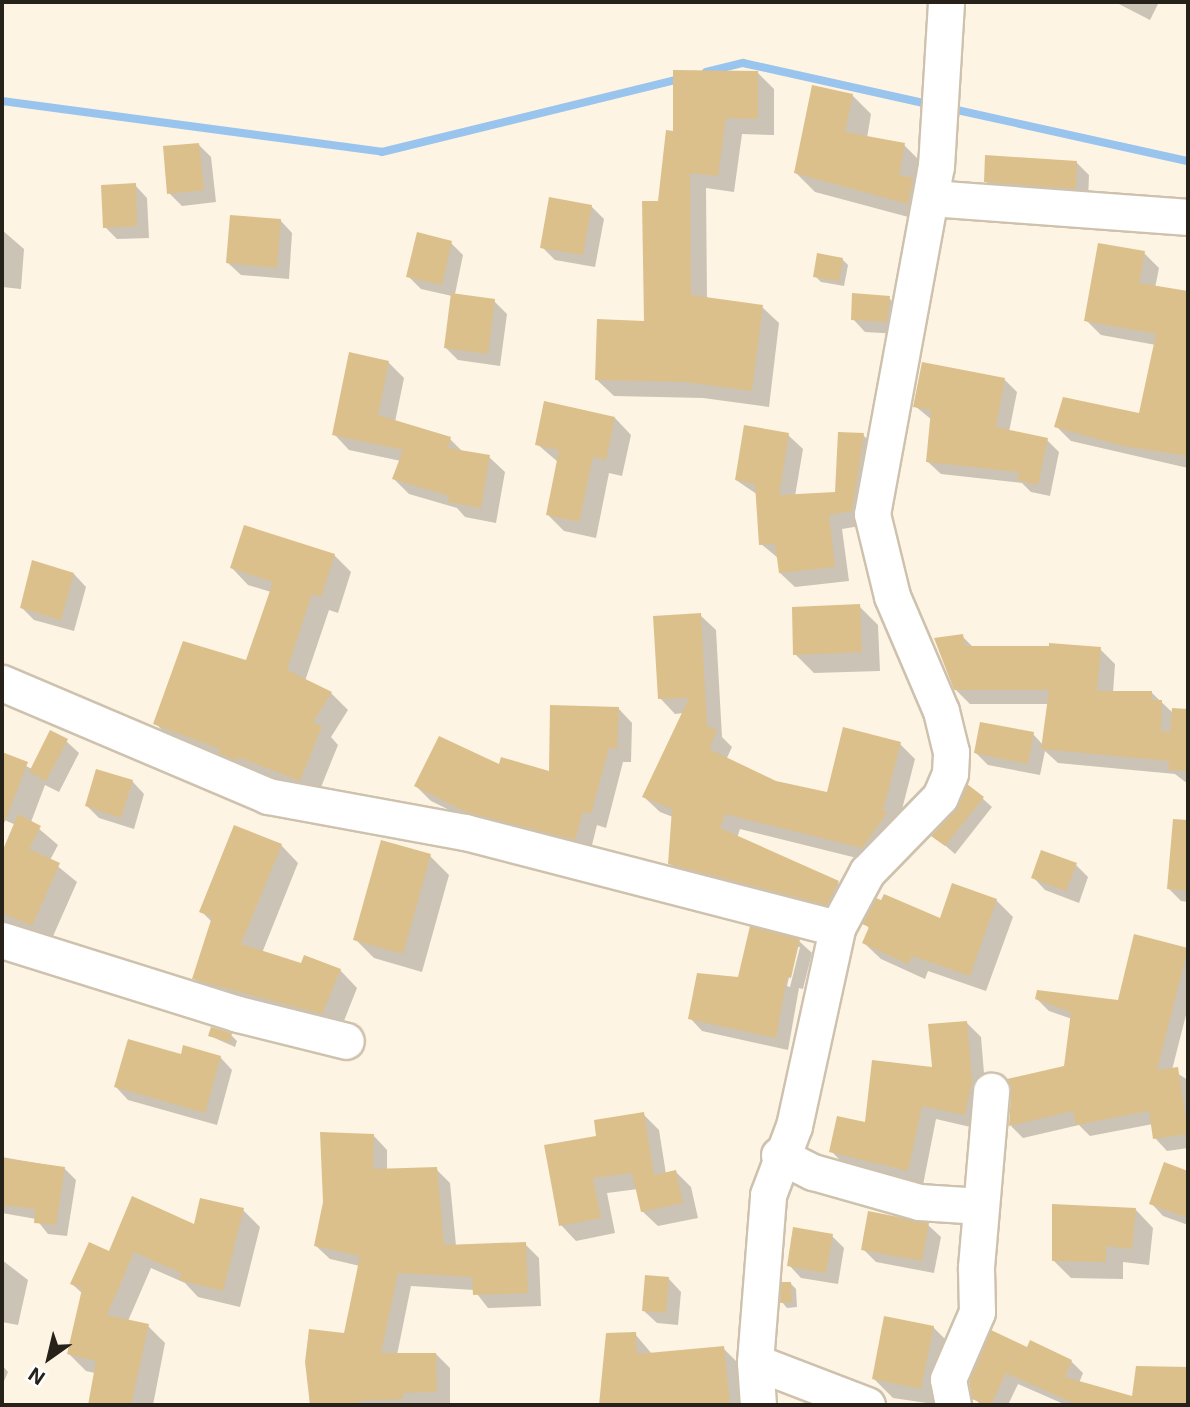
<!DOCTYPE html>
<style>
body{margin:0}
#map{position:relative;width:1190px;height:1407px;overflow:hidden;background:#fef4e3;font-family:Inter,sans-serif}
div>[style]{position:absolute}
.shadow>*{inset:0;background:#0003}
.stream>*{height:8px;margin:-4px;padding:0 4px;transform-origin:4px;border-radius:4px;background:#99c4ed}
.building>*{inset:0;background:#dcc08c}
.roads{filter:drop-shadow(2px 0 #cec2ae) drop-shadow(-2px 0 #cec2ae) drop-shadow(0 2px #cec2ae) drop-shadow(0 -2px #cec2ae)}
.minor>*{height:35px;margin:-17.5px;padding:0 17.5px;transform-origin:17.5px;border-radius:17.5px;background:#fff}
span{translate:-50% -50%;white-space:nowrap;text-align:center;line-height:1.15;-webkit-text-stroke:7px #fff;paint-order:stroke}
.frame{position:absolute;inset:0;border:4px solid #26221a;pointer-events:none}
.north{position:absolute;left:14px;top:1323px;width:70px;height:70px;-webkit-text-stroke:5px #fff;paint-order:stroke;rotate:214deg;font-size:19px;font-weight:700;line-height:28px;text-align:center;color:#26221a}
.north::after{content:'';display:block;margin:auto;width:24px;height:32px;background:#26221a;clip-path:polygon(50% 0,100% 100%,50% 72%,0 100%)}
</style>
<div id="map">
<div class="shadow">
<div style="clip-path:polygon(1115px 2px,1159px 2px,1150px 20px)"></div>
<div style="clip-path:polygon(758px 73px,774px 89px,774px 135px,742px 134px,734px 192px,706px 188px,707px 299px,762px 307px,779px 323px,769px 407px,703px 398px,614px 396px,597px 380px,646px 323px,659px 203px,675px 133px)"></div>
<div style="clip-path:polygon(852px 95px,871px 114px,867px 138px,904px 145px,923px 164px,927px 222px,815px 192px,796px 173px)"></div>
<div style="clip-path:polygon(199px 145px,211px 157px,216px 202px,182px 206px,169px 193px)"></div>
<div style="clip-path:polygon(1077px 163px,1089px 175px,1088px 200px,998px 194px,985px 181px)"></div>
<div style="clip-path:polygon(135px 185px,147px 198px,149px 238px,117px 239px,105px 227px)"></div>
<div style="clip-path:polygon(591px 206px,604px 219px,595px 267px,555px 260px,542px 247px)"></div>
<div style="clip-path:polygon(280px 220px,292px 233px,289px 279px,241px 275px,228px 263px)"></div>
<div style="clip-path:polygon(2px 230px,24px 249px,21px 289px,2px 287px)"></div>
<div style="clip-path:polygon(451px 243px,463px 255px,455px 294px,494px 301px,507px 314px,500px 366px,458px 360px,446px 348px,452px 296px,421px 289px,408px 276px)"></div>
<div style="clip-path:polygon(1144px 253px,1159px 268px,1155px 288px,1188px 293px,1188px 468px,1071px 441px,1056px 426px,1141px 415px,1156px 345px,1101px 335px,1086px 320px)"></div>
<div style="clip-path:polygon(842px 259px,848px 265px,844px 286px,821px 282px,815px 276px)"></div>
<div style="clip-path:polygon(889px 298px,901px 310px,899px 334px,865px 332px,853px 319px)"></div>
<div style="clip-path:polygon(388px 362px,404px 378px,395px 422px,450px 439px,463px 452px,489px 457px,505px 472px,496px 523px,465px 517px,457px 508px,409px 494px,394px 479px,401px 461px,349px 450px,334px 434px)"></div>
<div style="clip-path:polygon(1005px 380px,1017px 392px,1009px 432px,1047px 440px,1059px 452px,1050px 496px,1031px 492px,1022px 483px,941px 474px,928px 462px,932px 420px,915px 406px)"></div>
<div style="clip-path:polygon(615px 418px,631px 435px,622px 476px,609px 473px,596px 538px,564px 531px,548px 515px,558px 462px,537px 444px)"></div>
<div style="clip-path:polygon(788px 435px,803px 449px,795px 496px,836px 493px,863px 435px,878px 450px,866px 525px,842px 529px,849px 581px,795px 587px,780px 573px,778px 558px,761px 544px,758px 495px,736px 480px)"></div>
<div style="clip-path:polygon(334px 555px,351px 572px,338px 613px,329px 610px,305px 681px,331px 693px,348px 710px,331px 737px,338px 745px,317px 797px,172px 740px,155px 723px,248px 662px,271px 592px,248px 585px,232px 568px)"></div>
<div style="clip-path:polygon(74px 574px,86px 587px,74px 631px,34px 620px,21px 607px)"></div>
<div style="clip-path:polygon(859px 606px,878px 625px,880px 671px,814px 673px,795px 654px)"></div>
<div style="clip-path:polygon(700px 615px,716px 630px,722px 737px,732px 747px,726px 760px,775px 783px,828px 794px,900px 744px,915px 759px,898px 825px,877px 863px,740px 829px,737px 838px,838px 883px,853px 898px,842px 919px,685px 878px,670px 863px,673px 817px,660px 812px,644px 797px,684px 713px,675px 714px,660px 698px)"></div>
<div style="clip-path:polygon(962px 636px,974px 648px,1100px 649px,1115px 664px,1113px 693px,1152px 693px,1176px 716px,1175px 734px,1188px 735px,1188px 784px,1175px 774px,1058px 763px,1045px 751px,1040px 775px,988px 765px,976px 753px,1033px 734px,1043px 745px,1049px 704px,970px 704px,955px 689px)"></div>
<div style="clip-path:polygon(618px 708px,632px 723px,631px 762px,623px 762px,606px 828px,597px 825px,590px 853px,482px 826px,431px 801px,416px 786px,550px 773px)"></div>
<div style="clip-path:polygon(66px 741px,79px 753px,59px 792px,45px 785px,31px 822px,58px 845px,50px 860px,77px 882px,50px 943px,2px 921px,2px 856px,16px 825px,2px 819px,2px 754px,32px 769px)"></div>
<div style="clip-path:polygon(132px 781px,144px 794px,134px 829px,99px 818px,87px 806px)"></div>
<div style="clip-path:polygon(982px 798px,992px 807px,955px 854px,933px 835px)"></div>
<div style="clip-path:polygon(281px 845px,298px 863px,262px 953px,302px 965px,340px 970px,357px 988px,340px 1031px,212px 996px,194px 978px,212px 922px,201px 911px)"></div>
<div style="clip-path:polygon(1173px 845px,1188px 846px,1188px 902px,1181px 901px,1169px 889px)"></div>
<div style="clip-path:polygon(430px 856px,449px 875px,422px 972px,374px 958px,355px 939px)"></div>
<div style="clip-path:polygon(1076px 865px,1088px 877px,1079px 903px,1045px 890px,1033px 877px)"></div>
<div style="clip-path:polygon(996px 900px,1013px 917px,986px 991px,928px 971px,925px 979px,881px 959px,864px 943px,870px 929px,864px 923px,941px 921px)"></div>
<div style="clip-path:polygon(1135px 936px,1188px 950px,1188px 1007px,1172px 1070px,1188px 1080px,1188px 1148px,1167px 1151px,1155px 1138px,1153px 1124px,1090px 1136px,1079px 1125px,1023px 1138px,1011px 1126px,1066px 1067px,1072px 1019px,1049px 1011px,1037px 999px,1119px 1002px)"></div>
<div style="clip-path:polygon(evenodd,799px 941px,812px 953px,803px 989px,799px 988px,788px 1050px,702px 1031px,690px 1018px,799px 941px,796px 947px,800px 947px,790px 987px,787px 986px,796px 947px)"></div>
<div style="clip-path:polygon(966px 1022px,981px 1037px,986px 1097px,979px 1129px,936px 1119px,923px 1185px,846px 1166px,831px 1151px,934px 1069px)"></div>
<div style="clip-path:polygon(231px 1035px,237px 1041px,235px 1047px,210px 1036px)"></div>
<div style="clip-path:polygon(182px 1057px,220px 1057px,232px 1070px,217px 1125px,128px 1100px,116px 1087px)"></div>
<div style="clip-path:polygon(643px 1114px,659px 1130px,666px 1174px,676px 1172px,691px 1187px,698px 1218px,658px 1226px,642px 1211px,638px 1189px,607px 1193px,615px 1233px,576px 1241px,561px 1225px,598px 1137px)"></div>
<div style="clip-path:polygon(374px 1136px,387px 1150px,387px 1171px,436px 1169px,450px 1183px,456px 1246px,525px 1244px,539px 1258px,541px 1306px,488px 1308px,474px 1290px,411px 1286px,397px 1355px,436px 1354px,450px 1368px,450px 1405px,310px 1405px,307px 1362px,346px 1335px,360px 1266px,330px 1259px,316px 1246px)"></div>
<div style="clip-path:polygon(2px 1157px,64px 1168px,76px 1180px,67px 1236px,48px 1234px,36px 1219px,2px 1213px)"></div>
<div style="clip-path:polygon(1165px 1164px,1188px 1172px,1188px 1225px,1163px 1216px,1151px 1203px)"></div>
<div style="clip-path:polygon(243px 1210px,260px 1227px,240px 1307px,198px 1297px,185px 1283px,151px 1268px,128px 1321px,148px 1326px,165px 1343px,153px 1405px,89px 1405px,95px 1373px,86px 1371px,69px 1354px,83px 1294px,72px 1284px,110px 1253px)"></div>
<div style="clip-path:polygon(1136px 1210px,1153px 1228px,1149px 1265px,1123px 1262px,1123px 1279px,1071px 1278px,1053px 1260px)"></div>
<div style="clip-path:polygon(928px 1225px,941px 1237px,934px 1273px,876px 1262px,863px 1249px)"></div>
<div style="clip-path:polygon(832px 1236px,844px 1248px,838px 1284px,801px 1278px,789px 1265px)"></div>
<div style="clip-path:polygon(2px 1260px,28px 1280px,18px 1325px,2px 1322px)"></div>
<div style="clip-path:polygon(669px 1279px,681px 1292px,678px 1325px,657px 1323px,644px 1311px)"></div>
<div style="clip-path:polygon(790px 1283px,796px 1289px,797px 1307px,787px 1308px,782px 1302px)"></div>
<div style="clip-path:polygon(933px 1327px,952px 1346px,940px 1405px,893px 1398px,874px 1379px)"></div>
<div style="clip-path:polygon(607px 1334px,635px 1334px,652px 1354px,723px 1348px,740px 1365px,744px 1405px,602px 1405px)"></div>
<div style="clip-path:polygon(1028px 1349px,1071px 1361px,1083px 1373px,1079px 1383px,1133px 1399px,1137px 1368px,1188px 1369px,1188px 1405px,1066px 1405px,1018px 1384px,1008px 1405px,981px 1405px,974px 1398px)"></div>
<div style="clip-path:polygon(2px 1365px,8px 1372px,2px 1386px)"></div>
</div>
<div class="stream">
<div style="left:706px;top:72px;width:38px;rotate:-14deg"></div>
<div style="left:743px;top:63px;width:194px;rotate:12.5deg"></div>
<div style="left:2px;top:101px;width:383px;rotate:7.6deg"></div>
<div style="left:382px;top:152px;width:310px;rotate:-13.8deg"></div>
<div style="left:948px;top:108px;width:246px;rotate:12.5deg"></div>
</div>
<div class="building">
<div style="clip-path:polygon(673px 70px,758px 71px,758px 119px,726px 118px,718px 176px,690px 173px,691px 295px,763px 305px,752px 391px,686px 382px,595px 380px,597px 319px,644px 321px,642px 201px,658px 201px,666px 130px,673px 131px)"></div>
<div style="clip-path:polygon(812px 85px,853px 94px,845px 132px,905px 143px,899px 175px,913px 178px,908px 204px,794px 173px)"></div>
<div style="clip-path:polygon(199px 143px,204px 190px,167px 194px,163px 146px)"></div>
<div style="clip-path:polygon(985px 155px,1077px 161px,1076px 189px,984px 182px)"></div>
<div style="clip-path:polygon(136px 183px,137px 226px,103px 228px,101px 185px)"></div>
<div style="clip-path:polygon(549px 197px,592px 205px,583px 255px,540px 248px)"></div>
<div style="clip-path:polygon(230px 215px,281px 219px,277px 268px,226px 263px)"></div>
<div style="clip-path:polygon(417px 232px,452px 241px,442px 285px,406px 277px)"></div>
<div style="clip-path:polygon(1098px 243px,1145px 251px,1139px 283px,1188px 291px,1188px 456px,1123px 446px,1054px 427px,1063px 397px,1139px 413px,1156px 334px,1084px 321px)"></div>
<div style="clip-path:polygon(817px 253px,843px 258px,839px 281px,813px 277px)"></div>
<div style="clip-path:polygon(451px 293px,495px 299px,488px 354px,444px 348px)"></div>
<div style="clip-path:polygon(852px 293px,890px 296px,887px 322px,851px 320px)"></div>
<div style="clip-path:polygon(349px 352px,389px 361px,378px 415px,451px 437px,448px 448px,490px 455px,481px 508px,448px 502px,449px 496px,392px 479px,403px 450px,332px 435px)"></div>
<div style="clip-path:polygon(922px 362px,1005px 378px,996px 427px,1048px 438px,1038px 485px,1017px 480px,1019px 472px,926px 462px,931px 410px,913px 407px)"></div>
<div style="clip-path:polygon(544px 401px,615px 417px,606px 460px,593px 457px,579px 522px,546px 515px,559px 450px,535px 445px)"></div>
<div style="clip-path:polygon(744px 425px,789px 433px,779px 495px,835px 492px,838px 432px,864px 433px,852px 511px,829px 515px,835px 567px,779px 573px,775px 544px,759px 545px,755px 484px,735px 480px)"></div>
<div style="clip-path:polygon(244px 525px,335px 554px,321px 597px,312px 594px,287px 670px,332px 692px,313px 722px,322px 726px,300px 781px,238px 757px,237px 761px,218px 753px,220px 749px,153px 724px,183px 641px,246px 660px,273px 582px,230px 568px)"></div>
<div style="clip-path:polygon(32px 560px,74px 573px,61px 620px,20px 608px)"></div>
<div style="clip-path:polygon(860px 604px,862px 652px,793px 655px,792px 607px)"></div>
<div style="clip-path:polygon(701px 613px,707px 726px,717px 730px,709px 749px,776px 781px,827px 792px,843px 727px,901px 742px,883px 810px,888px 812px,862px 848px,725px 814px,720px 828px,839px 881px,827px 905px,668px 864px,672px 809px,642px 797px,689px 698px,658px 699px,653px 616px)"></div>
<div style="clip-path:polygon(963px 634px,965px 646px,1049px 646px,1049px 643px,1101px 647px,1097px 691px,1152px 691px,1152px 700px,1162px 700px,1161px 731px,1170px 732px,1172px 708px,1188px 709px,1188px 771px,1168px 770px,1169px 761px,1041px 749px,1049px 690px,954px 690px,934px 638px)"></div>
<div style="clip-path:polygon(550px 705px,619px 707px,617px 749px,609px 748px,591px 814px,583px 812px,575px 840px,466px 812px,414px 786px,439px 736px,499px 764px,501px 757px,549px 771px)"></div>
<div style="clip-path:polygon(980px 722px,1034px 732px,1028px 764px,974px 753px)"></div>
<div style="clip-path:polygon(50px 730px,68px 739px,46px 781px,29px 772px)"></div>
<div style="clip-path:polygon(2px 752px,28px 762px,3px 826px,2px 826px)"></div>
<div style="clip-path:polygon(96px 769px,133px 780px,121px 818px,85px 806px)"></div>
<div style="clip-path:polygon(967px 784px,984px 797px,945px 846px,931px 836px,955px 811px)"></div>
<div style="clip-path:polygon(18px 814px,41px 826px,29px 849px,60px 863px,32px 926px,2px 913px,2px 852px)"></div>
<div style="clip-path:polygon(1173px 819px,1188px 820px,1188px 891px,1167px 889px)"></div>
<div style="clip-path:polygon(234px 825px,282px 844px,241px 944px,301px 963px,304px 955px,341px 969px,322px 1014px,192px 979px,212px 917px,199px 912px)"></div>
<div style="clip-path:polygon(381px 840px,431px 854px,403px 954px,353px 940px)"></div>
<div style="clip-path:polygon(1041px 850px,1077px 863px,1066px 891px,1031px 878px)"></div>
<div style="clip-path:polygon(952px 883px,997px 899px,970px 976px,912px 956px,908px 964px,862px 943px,869px 927px,862px 924px,876px 898px,881px 900px,884px 894px,940px 918px)"></div>
<div style="clip-path:polygon(750px 926px,800px 939px,791px 978px,787px 977px,776px 1038px,688px 1019px,697px 973px,738px 977px)"></div>
<div style="clip-path:polygon(1134px 934px,1188px 948px,1157px 1070px,1178px 1067px,1188px 1134px,1153px 1139px,1149px 1111px,1076px 1125px,1073px 1111px,1009px 1126px,1011px 1092px,1007px 1079px,1064px 1066px,1071px 1012px,1035px 999px,1037px 990px,1118px 1000px)"></div>
<div style="clip-path:polygon(967px 1021px,972px 1081px,965px 1115px,922px 1106px,908px 1171px,829px 1152px,837px 1116px,865px 1122px,872px 1060px,932px 1067px,928px 1024px)"></div>
<div style="clip-path:polygon(211px 1027px,232px 1033px,230px 1042px,208px 1036px)"></div>
<div style="clip-path:polygon(128px 1039px,181px 1054px,183px 1045px,221px 1056px,205px 1113px,114px 1087px)"></div>
<div style="clip-path:polygon(644px 1112px,654px 1175px,676px 1170px,683px 1203px,641px 1212px,632px 1173px,593px 1178px,601px 1218px,559px 1226px,544px 1145px,596px 1136px,594px 1120px)"></div>
<div style="clip-path:polygon(320px 1132px,374px 1134px,373px 1169px,437px 1167px,444px 1245px,526px 1242px,528px 1293px,473px 1295px,472px 1277px,398px 1273px,381px 1353px,436px 1353px,437px 1392px,403px 1393px,403px 1399px,358px 1401px,358px 1405px,310px 1405px,305px 1362px,309px 1329px,344px 1333px,360px 1256px,314px 1246px,323px 1202px)"></div>
<div style="clip-path:polygon(2px 1158px,65px 1167px,56px 1225px,34px 1223px,35px 1209px,2px 1205px)"></div>
<div style="clip-path:polygon(1164px 1162px,1188px 1171px,1188px 1218px,1149px 1204px)"></div>
<div style="clip-path:polygon(132px 1196px,194px 1224px,200px 1198px,244px 1208px,223px 1291px,179px 1280px,181px 1273px,134px 1252px,107px 1315px,149px 1324px,131px 1405px,88px 1405px,96px 1361px,67px 1354px,82px 1289px,70px 1284px,89px 1242px,109px 1251px)"></div>
<div style="clip-path:polygon(1052px 1204px,1136px 1208px,1132px 1249px,1106px 1246px,1106px 1262px,1052px 1261px)"></div>
<div style="clip-path:polygon(868px 1211px,929px 1223px,922px 1261px,861px 1250px)"></div>
<div style="clip-path:polygon(793px 1227px,833px 1234px,826px 1273px,787px 1266px)"></div>
<div style="clip-path:polygon(645px 1275px,669px 1277px,666px 1313px,642px 1311px)"></div>
<div style="clip-path:polygon(781px 1282px,791px 1282px,792px 1302px,780px 1303px)"></div>
<div style="clip-path:polygon(884px 1316px,934px 1326px,921px 1389px,872px 1379px)"></div>
<div style="clip-path:polygon(991px 1330px,1027px 1347px,1030px 1340px,1072px 1360px,1065px 1377px,1132px 1396px,1136px 1366px,1188px 1367px,1188px 1405px,1078px 1405px,1006px 1373px,991px 1405px,986px 1405px,972px 1399px,969px 1381px)"></div>
<div style="clip-path:polygon(636px 1332px,637px 1354px,724px 1346px,730px 1405px,599px 1405px,606px 1333px)"></div>
</div>
<div class="roads">
<div class="minor">
<div style="left:931px;top:198px;width:258px;rotate:4.2deg"></div>
<div style="left:2px;top:683px;width:289px;rotate:23deg"></div>
<div style="left:268px;top:796px;width:200px;rotate:10.4deg"></div>
<div style="left:465px;top:832px;width:384px;rotate:14.5deg"></div>
<div style="left:2px;top:940px;width:247px;rotate:17.4deg"></div>
<div style="left:238px;top:1014px;width:111px;rotate:14deg"></div>
<div style="left:779px;top:1155px;width:38px;rotate:27deg"></div>
<div style="left:813px;top:1172px;width:110px;rotate:15.8deg"></div>
<div style="left:919px;top:1202px;width:62px;rotate:3.7deg"></div>
<div style="left:755px;top:1362px;width:120px;rotate:21deg"></div>
<div style="left:758px;top:1405px;width:43px;rotate:-94deg"></div>
<div style="left:755px;top:1362px;width:168px;rotate:-85.5deg"></div>
<div style="left:768px;top:1195px;width:74px;rotate:-69.4deg"></div>
<div style="left:794px;top:1126px;width:203px;rotate:-77.7deg"></div>
<div style="left:837px;top:928px;width:64px;rotate:-61.8deg"></div>
<div style="left:867px;top:872px;width:105px;rotate:-45.8deg"></div>
<div style="left:940px;top:797px;width:26px;rotate:-67deg"></div>
<div style="left:950px;top:773px;width:21px;rotate:-87deg"></div>
<div style="left:951px;top:752px;width:42px;rotate:-103.7deg"></div>
<div style="left:941px;top:711px;width:125px;rotate:-113.1deg"></div>
<div style="left:892px;top:596px;width:84px;rotate:-103.7deg"></div>
<div style="left:872px;top:514px;width:354px;rotate:-79.6deg"></div>
<div style="left:936px;top:166px;width:164px;rotate:-86.5deg"></div>
<div style="left:953px;top:1405px;width:26px;rotate:-101deg"></div>
<div style="left:948px;top:1379px;width:73px;rotate:-66.6deg"></div>
<div style="left:977px;top:1312px;width:45px;rotate:-91.3deg"></div>
<div style="left:976px;top:1267px;width:177px;rotate:-85.1deg"></div>
</div>
</div>
<div class="frame"></div>
<div class="north">N</div>
</div>
